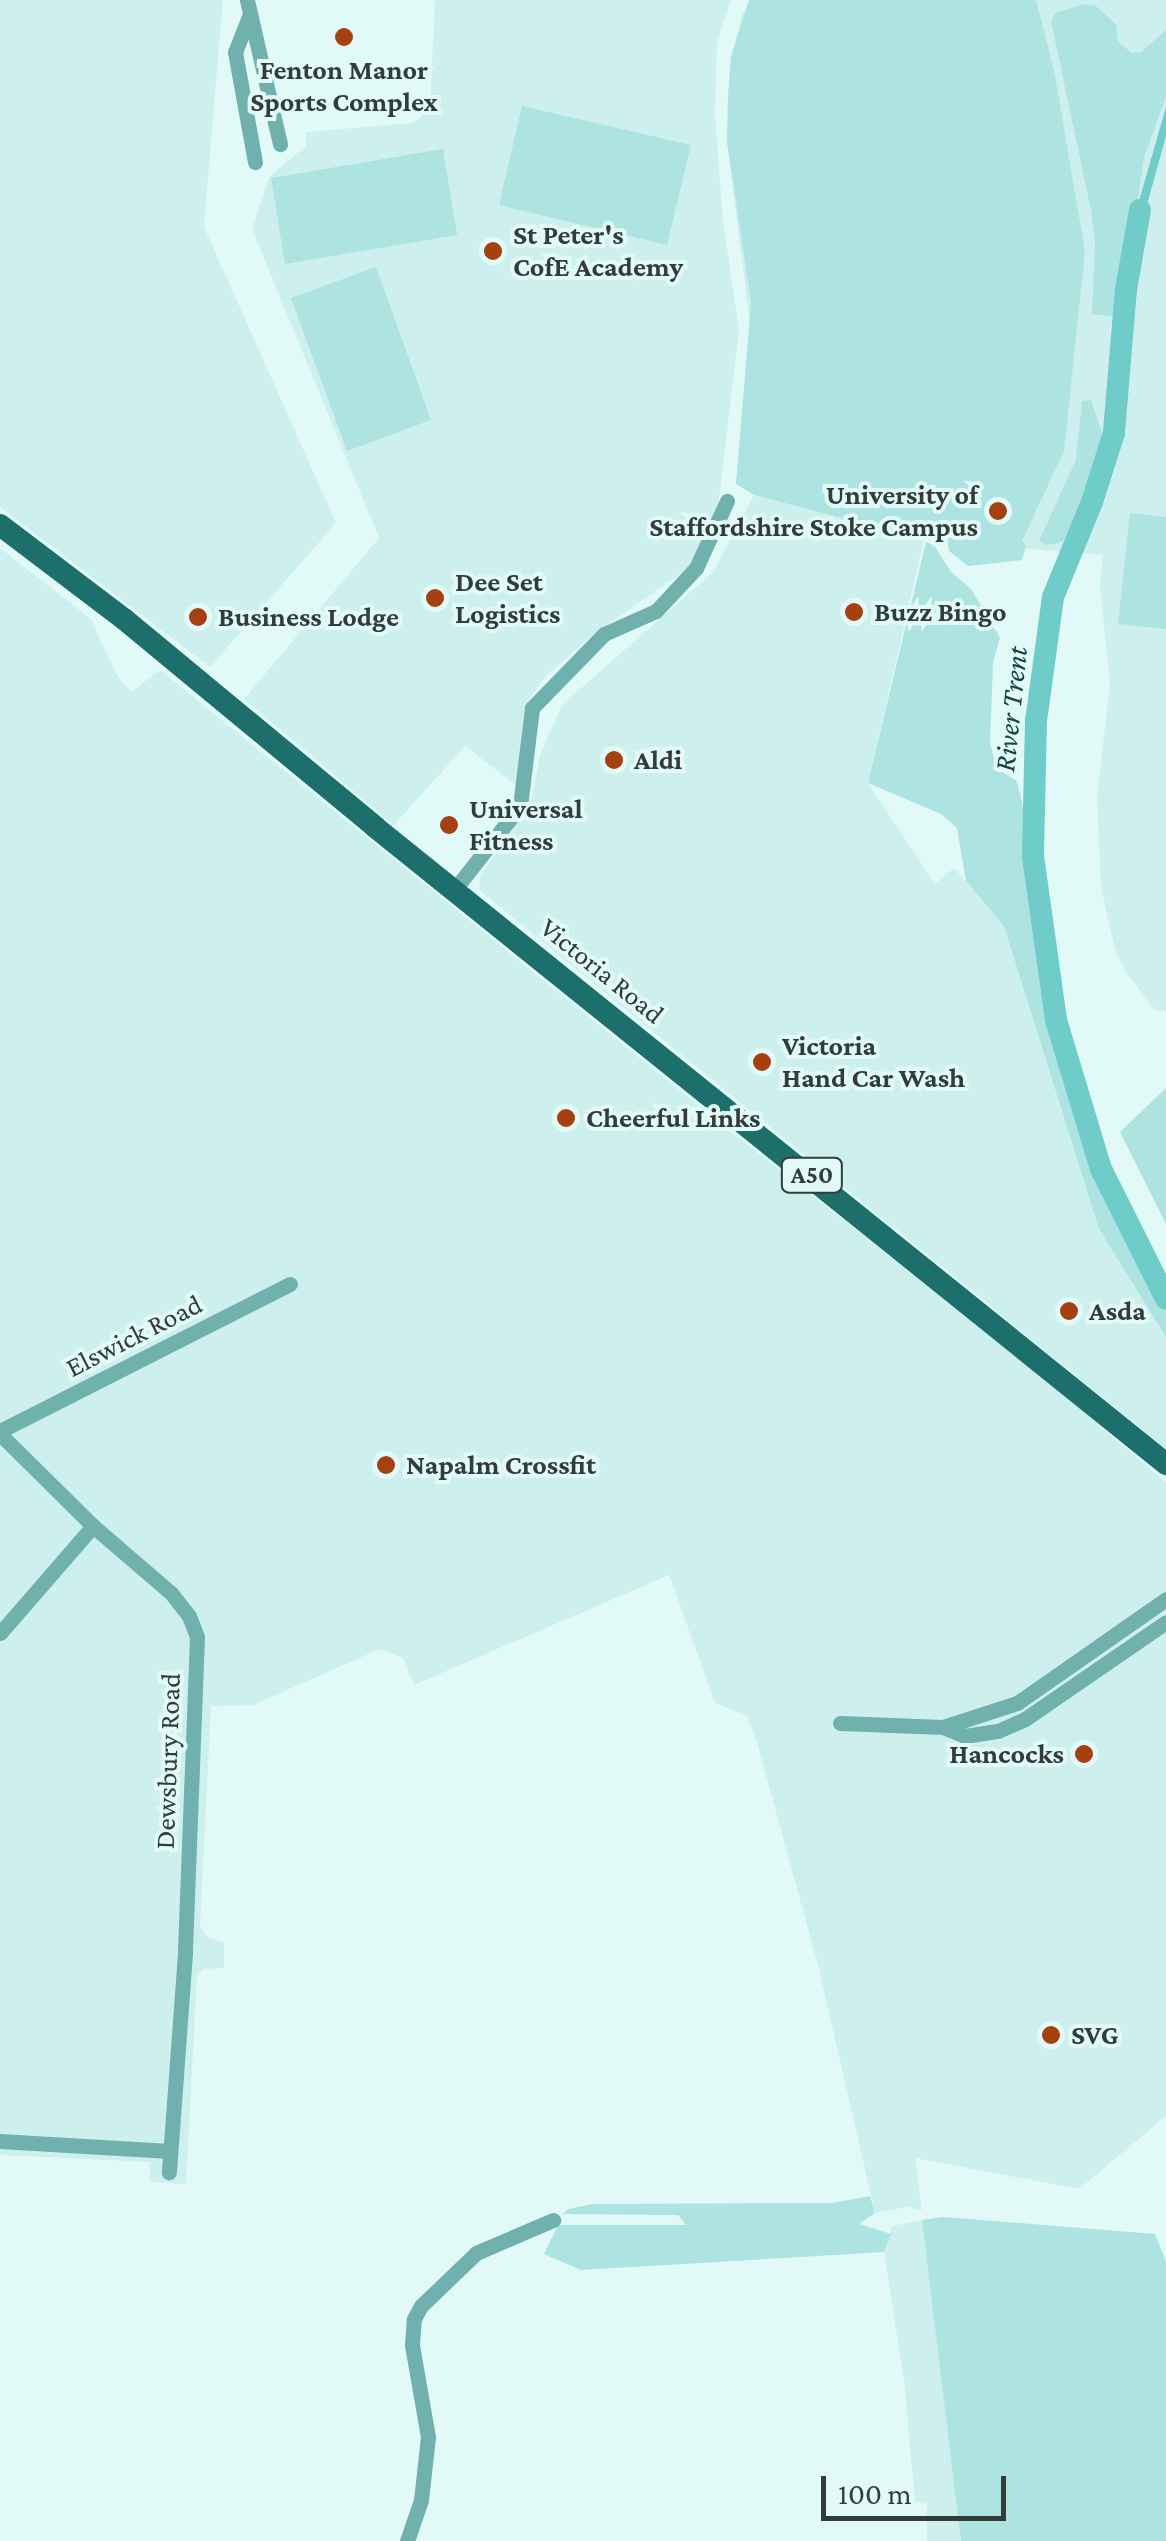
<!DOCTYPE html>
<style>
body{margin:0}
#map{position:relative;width:1166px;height:2541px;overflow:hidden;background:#e1faf8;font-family:"Crimson Pro",serif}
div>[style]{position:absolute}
.built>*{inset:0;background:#cdf0ee}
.green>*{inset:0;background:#ade3e0}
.water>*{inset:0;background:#70ccc8}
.river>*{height:22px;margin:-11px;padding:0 11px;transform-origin:11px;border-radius:11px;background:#70ccc8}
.minor>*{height:15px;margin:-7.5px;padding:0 7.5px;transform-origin:7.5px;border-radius:7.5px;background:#70b1ae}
.primary>*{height:22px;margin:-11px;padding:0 11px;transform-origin:11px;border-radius:11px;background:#1d6f6c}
.dots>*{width:28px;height:28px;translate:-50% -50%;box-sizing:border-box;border:5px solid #e1faf8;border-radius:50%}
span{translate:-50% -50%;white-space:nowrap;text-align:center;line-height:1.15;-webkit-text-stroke:8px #e1faf8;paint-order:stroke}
.shield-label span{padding:2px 8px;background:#e1faf8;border:2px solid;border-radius:8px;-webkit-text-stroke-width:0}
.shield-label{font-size:25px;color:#323c3b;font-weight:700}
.poi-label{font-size:28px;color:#323c3b;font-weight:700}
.left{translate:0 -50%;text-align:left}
.right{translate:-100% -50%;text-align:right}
.street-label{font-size:28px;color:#323c3b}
.water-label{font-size:30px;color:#184442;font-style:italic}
.scale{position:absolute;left:821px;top:2476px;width:185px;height:45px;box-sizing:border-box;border:5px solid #323c3b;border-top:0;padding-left:12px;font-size:30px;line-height:35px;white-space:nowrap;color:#323c3b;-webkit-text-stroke:8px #e1faf8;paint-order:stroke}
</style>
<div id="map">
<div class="built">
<div style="clip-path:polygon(0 0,223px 0,204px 227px,336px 523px,210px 667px,0 507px)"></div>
<div style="clip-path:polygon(435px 0,731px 0,717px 42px,715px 114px,723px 221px,739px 330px,717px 516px,693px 565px,590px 637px,546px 676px,525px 705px,516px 785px,465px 746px,394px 825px,244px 699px,379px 538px,252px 229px,269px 177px,306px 146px,306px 132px,413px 123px,430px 109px)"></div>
<div style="clip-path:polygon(751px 0,1166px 0,1166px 1011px,1155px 1010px,1125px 971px,1115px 949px,1101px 888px,1097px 797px,1110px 684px,1100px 585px,1103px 555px,924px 540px,868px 783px,935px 884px,954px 868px,1004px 925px,1099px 1229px,1166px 1337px,1166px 1449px,479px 890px,480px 876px,531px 803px,540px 755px,562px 705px,713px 572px,754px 495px,880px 527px,736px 484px,751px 332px,727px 142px,731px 57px,742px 15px)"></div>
<div style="clip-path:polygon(0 548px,91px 619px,116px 674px,131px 692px,160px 670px,725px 1127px,1047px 1380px,1166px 1483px,1166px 2116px,1079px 2189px,915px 2158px,922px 2210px,907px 2207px,875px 2213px,818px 1965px,756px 1739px,747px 1716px,715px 1703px,669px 1575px,414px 1685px,403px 1658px,380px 1649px,253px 1705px,211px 1706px,200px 1926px,209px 1938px,224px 1942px,224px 1968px,203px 1969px,197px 1976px,186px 2184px,150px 2182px,150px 2162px,0 2155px)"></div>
<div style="clip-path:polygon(922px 2220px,954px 2461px,961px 2541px,927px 2541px,927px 2504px,915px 2502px,904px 2380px,884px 2252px,892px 2226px)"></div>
</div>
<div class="green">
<div style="clip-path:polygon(749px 0,1036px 0,1055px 75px,1085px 252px,1064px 451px,1022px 541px,1026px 546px,1022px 560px,968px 566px,949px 551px,947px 538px,923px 539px,754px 495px,736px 484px,751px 302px,727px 142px,728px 95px,731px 57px)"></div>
<div style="clip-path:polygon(1084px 4px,1096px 6px,1116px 24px,1118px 42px,1132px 53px,1141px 52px,1166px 30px,1166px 97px,1144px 157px,1128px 269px,1114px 317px,1092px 314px,1095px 243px,1091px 210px,1051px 21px,1055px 13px)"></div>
<div style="clip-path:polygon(522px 106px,691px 145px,667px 245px,499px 205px)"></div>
<div style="clip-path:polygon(443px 149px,457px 235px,285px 264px,271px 178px)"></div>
<div style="clip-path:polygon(376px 267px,431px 420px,347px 451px,291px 298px)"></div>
<div style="clip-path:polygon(1091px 400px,1104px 439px,1091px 489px,1077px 524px,1062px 542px,1046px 545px,1039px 541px,1076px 460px,1082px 401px)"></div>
<div style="clip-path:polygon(1130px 513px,1166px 517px,1166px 629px,1118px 624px)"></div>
<div style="clip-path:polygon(926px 542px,934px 545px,951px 572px,971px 589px,1000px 638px,993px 662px,990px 743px,997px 769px,1017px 781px,1023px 806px,1030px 901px,1052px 1026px,1097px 1176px,1166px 1311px,1166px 1337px,1099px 1229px,1004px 926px,966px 881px,957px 828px,941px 814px,868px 783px)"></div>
<div style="clip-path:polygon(1166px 1088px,1166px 1224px,1120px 1132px)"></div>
<div style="clip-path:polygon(870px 2196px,875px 2213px,859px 2224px,891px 2234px,884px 2252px,581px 2270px,544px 2254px,558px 2225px,686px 2225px,678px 2215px,563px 2214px,568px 2209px,593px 2204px,832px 2203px)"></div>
<div style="clip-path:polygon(943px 2217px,1155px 2234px,1166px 2261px,1166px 2541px,961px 2541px,922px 2220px)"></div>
</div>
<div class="water">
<div style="clip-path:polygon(1166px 107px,1166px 136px,1138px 237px,1129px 236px)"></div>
</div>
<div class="river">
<div style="left:1140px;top:210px;width:80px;rotate:100deg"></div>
<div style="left:1126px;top:289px;width:144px;rotate:94.8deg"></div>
<div style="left:1114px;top:433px;width:72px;rotate:107.7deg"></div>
<div style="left:1092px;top:502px;width:103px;rotate:112.3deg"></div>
<div style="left:1053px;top:597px;width:125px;rotate:97.8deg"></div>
<div style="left:1036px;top:721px;width:135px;rotate:91.3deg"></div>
<div style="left:1033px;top:856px;width:166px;rotate:82deg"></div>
<div style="left:1056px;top:1020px;width:156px;rotate:73.2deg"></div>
<div style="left:1101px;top:1169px;width:145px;rotate:63.4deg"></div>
</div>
<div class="minor">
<div style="left:247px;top:0;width:148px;rotate:77.1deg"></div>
<div style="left:250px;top:14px;width:41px;rotate:111.5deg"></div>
<div style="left:235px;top:52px;width:112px;rotate:79.7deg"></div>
<div style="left:455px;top:889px;width:105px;rotate:-51.9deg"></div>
<div style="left:520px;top:806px;width:99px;rotate:-83deg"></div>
<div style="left:532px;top:708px;width:103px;rotate:-45.8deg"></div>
<div style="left:604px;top:634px;width:57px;rotate:-23.9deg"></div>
<div style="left:656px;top:611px;width:59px;rotate:-47.1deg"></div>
<div style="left:696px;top:568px;width:74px;rotate:-65.2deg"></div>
<div style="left:0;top:1431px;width:325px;rotate:-26.9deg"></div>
<div style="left:0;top:1434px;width:131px;rotate:44.7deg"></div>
<div style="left:93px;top:1526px;width:103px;rotate:40.7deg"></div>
<div style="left:171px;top:1593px;width:29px;rotate:52deg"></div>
<div style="left:189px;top:1616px;width:22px;rotate:69deg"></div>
<div style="left:197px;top:1637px;width:316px;rotate:92.2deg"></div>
<div style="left:185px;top:1953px;width:220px;rotate:94.2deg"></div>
<div style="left:0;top:1633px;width:142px;rotate:-49deg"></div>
<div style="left:840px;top:1723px;width:103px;rotate:2.2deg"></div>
<div style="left:943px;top:1727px;width:24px;rotate:22deg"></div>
<div style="left:965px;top:1736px;width:33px;rotate:-9deg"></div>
<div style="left:998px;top:1731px;width:30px;rotate:-24deg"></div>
<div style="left:1025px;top:1719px;width:171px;rotate:-34.5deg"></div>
<div style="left:943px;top:1727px;width:78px;rotate:-18deg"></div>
<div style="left:1017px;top:1703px;width:182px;rotate:-34.9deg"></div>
<div style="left:0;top:2141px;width:170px;rotate:3.4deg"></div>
<div style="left:407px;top:2541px;width:43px;rotate:-71.1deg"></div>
<div style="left:421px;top:2500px;width:63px;rotate:-83.7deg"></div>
<div style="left:428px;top:2437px;width:93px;rotate:-99.9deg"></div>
<div style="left:412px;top:2345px;width:26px;rotate:-86deg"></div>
<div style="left:414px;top:2319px;width:15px;rotate:-62deg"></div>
<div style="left:421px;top:2306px;width:76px;rotate:-43.9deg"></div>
<div style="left:476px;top:2253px;width:84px;rotate:-23.2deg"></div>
</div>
<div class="primary">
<div style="left:0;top:525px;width:156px;rotate:37.2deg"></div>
<div style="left:124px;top:619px;width:326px;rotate:39.6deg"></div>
<div style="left:375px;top:827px;width:1016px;rotate:38.84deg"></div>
</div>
<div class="dots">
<div style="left:344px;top:37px;background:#a54011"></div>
<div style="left:493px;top:251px;background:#a54011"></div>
<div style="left:998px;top:511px;background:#a54011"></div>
<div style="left:435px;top:598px;background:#a54011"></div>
<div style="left:854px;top:612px;background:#a54011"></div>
<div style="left:198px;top:617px;background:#a54011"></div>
<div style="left:614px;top:760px;background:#a54011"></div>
<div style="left:449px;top:825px;background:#a54011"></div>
<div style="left:762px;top:1062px;background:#a54011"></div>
<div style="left:566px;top:1118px;background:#a54011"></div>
<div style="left:1069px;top:1311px;background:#a54011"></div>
<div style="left:386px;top:1465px;background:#a54011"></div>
<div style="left:1084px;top:1754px;background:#a54011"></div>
<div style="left:1051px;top:2035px;background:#a54011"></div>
</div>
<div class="shield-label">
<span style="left:812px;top:1175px">A50</span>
</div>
<div class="poi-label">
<span style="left:344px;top:86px">Fenton Manor<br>Sports Complex</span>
<span class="left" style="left:513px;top:251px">St Peter's<br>CofE Academy</span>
<span class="right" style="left:978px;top:511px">University of<br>Staffordshire Stoke Campus</span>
<span class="left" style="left:455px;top:598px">Dee Set<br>Logistics</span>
<span class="left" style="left:874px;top:612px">Buzz Bingo</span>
<span class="left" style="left:218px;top:617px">Business Lodge</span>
<span class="left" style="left:634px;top:760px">Aldi</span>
<span class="left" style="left:469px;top:825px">Universal<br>Fitness</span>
<span class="left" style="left:782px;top:1062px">Victoria<br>Hand Car Wash</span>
<span class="left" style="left:586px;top:1118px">Cheerful Links</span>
<span class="left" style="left:1089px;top:1311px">Asda</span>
<span class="left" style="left:406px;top:1465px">Napalm Crossfit</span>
<span class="right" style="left:1064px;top:1754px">Hancocks</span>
<span class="left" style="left:1071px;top:2035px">SVG</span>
</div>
<div class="street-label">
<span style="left:602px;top:971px;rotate:39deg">Victoria Road</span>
<span style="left:134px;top:1336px;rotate:-27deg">Elswick Road</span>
<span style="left:168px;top:1761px;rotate:-88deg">Dewsbury Road</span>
</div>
<div class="water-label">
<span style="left:1011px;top:709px;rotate:-84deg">River Trent</span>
</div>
<div class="scale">100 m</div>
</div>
